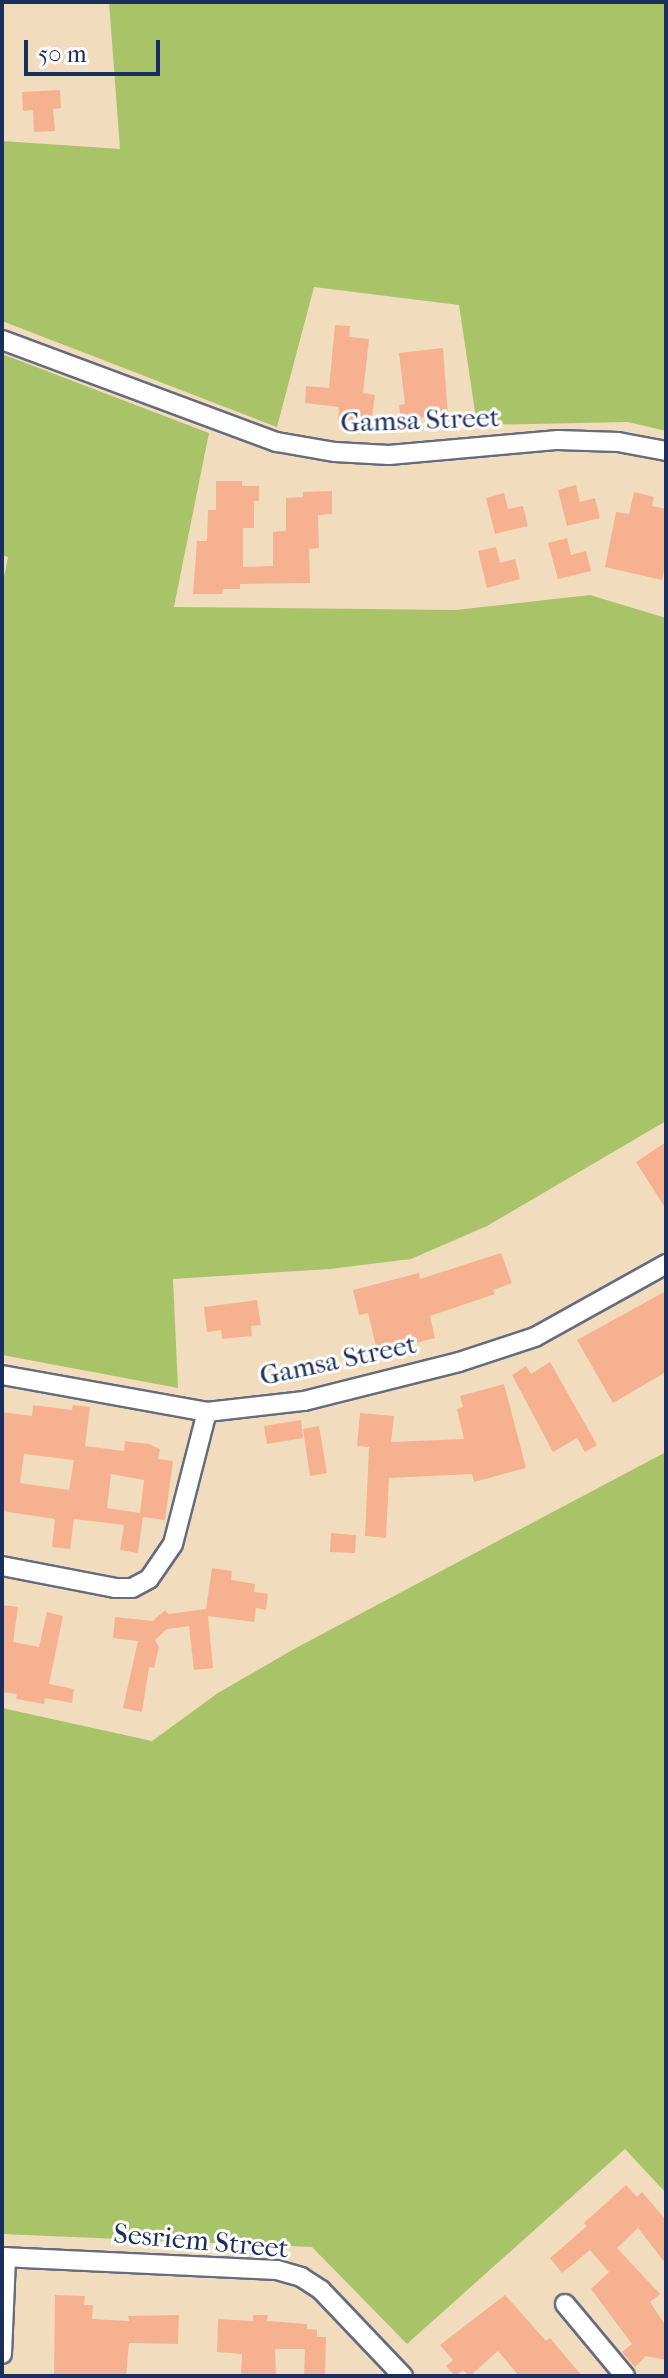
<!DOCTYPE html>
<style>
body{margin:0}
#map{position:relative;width:668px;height:2378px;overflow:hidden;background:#f1ddbd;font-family:"IM FELL French Canon",serif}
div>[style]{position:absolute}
.green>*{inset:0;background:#a9c369}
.building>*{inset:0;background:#f6b191}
.roads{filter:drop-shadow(2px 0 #666c7f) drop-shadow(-2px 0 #666c7f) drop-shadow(0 2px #666c7f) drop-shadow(0 -2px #666c7f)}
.street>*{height:18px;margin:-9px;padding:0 9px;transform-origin:9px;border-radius:9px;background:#fff}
span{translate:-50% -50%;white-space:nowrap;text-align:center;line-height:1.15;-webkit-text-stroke:6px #fff;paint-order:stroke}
.street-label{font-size:28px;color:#1b2f5e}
.frame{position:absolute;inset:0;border:4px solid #1b2f5e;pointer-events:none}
.scale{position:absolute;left:24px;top:40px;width:136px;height:36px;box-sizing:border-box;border:4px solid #1b2f5e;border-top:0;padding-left:10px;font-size:24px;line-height:28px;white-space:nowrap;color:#1b2f5e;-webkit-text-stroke:6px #fff;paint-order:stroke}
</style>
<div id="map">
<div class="green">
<div style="clip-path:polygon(109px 2px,666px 2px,666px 431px,628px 422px,477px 425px,459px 305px,314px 287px,277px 427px,2px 321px,2px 141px,120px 149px)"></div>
<div style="clip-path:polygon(2px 354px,209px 433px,174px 607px,456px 610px,590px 595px,666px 618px,666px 1121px,487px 1226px,411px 1259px,330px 1269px,173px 1279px,178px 1388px,2px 1355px,2px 587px,8px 557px,2px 555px)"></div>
<div style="clip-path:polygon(666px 1452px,666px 2193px,625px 2149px,407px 2344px,312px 2247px,2px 2234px,2px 1708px,152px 1741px,218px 1693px,294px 1649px)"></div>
</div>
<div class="building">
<div style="clip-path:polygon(60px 90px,61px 108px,53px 109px,55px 131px,34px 132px,33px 110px,23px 111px,22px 92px)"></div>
<div style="clip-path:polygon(335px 325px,350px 326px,349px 337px,369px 339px,363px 393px,375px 395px,372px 417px,364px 416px,364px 425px,338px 423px,339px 407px,305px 403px,306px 386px,329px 388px)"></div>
<div style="clip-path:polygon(443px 348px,448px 415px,416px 418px,418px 429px,402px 431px,399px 405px,405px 404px,399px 353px)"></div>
<div style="clip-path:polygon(216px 481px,242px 481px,242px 486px,259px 486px,259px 501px,254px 501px,254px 528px,243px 528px,243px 567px,273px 566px,273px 532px,286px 531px,286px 498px,303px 497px,303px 492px,332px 491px,332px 514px,318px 515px,319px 548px,309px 549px,310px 583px,240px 584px,240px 589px,223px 589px,222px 594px,193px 594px,197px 541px,207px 541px,208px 510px,216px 510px)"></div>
<div style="clip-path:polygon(576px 485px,580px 502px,595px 498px,600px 518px,567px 526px,558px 490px)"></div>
<div style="clip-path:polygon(634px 492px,654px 497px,652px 506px,666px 509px,666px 561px,662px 580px,605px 567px,616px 512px,629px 514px)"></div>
<div style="clip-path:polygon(504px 493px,508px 509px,523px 506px,528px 526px,495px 534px,486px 498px)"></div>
<div style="clip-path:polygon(567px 538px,571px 555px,586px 551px,591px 571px,558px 579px,548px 543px)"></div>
<div style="clip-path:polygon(496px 547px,500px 563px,515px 559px,520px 579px,487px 588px,478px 551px)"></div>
<div style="clip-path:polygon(666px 1142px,666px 1209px,636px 1162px)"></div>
<div style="clip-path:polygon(501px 1253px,512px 1283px,493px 1290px,495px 1294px,430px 1316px,435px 1338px,412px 1344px,410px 1338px,376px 1346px,368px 1313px,359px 1315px,353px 1290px,419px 1273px,420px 1279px)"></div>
<div style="clip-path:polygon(666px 1291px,666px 1372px,613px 1403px,577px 1340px)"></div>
<div style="clip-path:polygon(257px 1300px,261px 1325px,251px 1326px,252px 1336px,222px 1339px,221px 1330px,207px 1332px,204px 1307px)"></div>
<div style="clip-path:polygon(550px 1362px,597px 1445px,585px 1452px,577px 1438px,553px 1452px,512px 1375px,526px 1366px,531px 1374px)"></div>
<div style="clip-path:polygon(504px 1384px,526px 1468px,474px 1482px,472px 1474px,389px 1478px,386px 1538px,365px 1536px,369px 1447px,357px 1446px,360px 1413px,394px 1416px,391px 1442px,464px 1439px,457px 1409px,463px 1407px,460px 1396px)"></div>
<div style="clip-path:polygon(evenodd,33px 1405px,72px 1410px,73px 1405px,90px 1407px,85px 1446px,124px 1451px,125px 1441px,149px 1444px,160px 1449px,158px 1459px,173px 1461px,165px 1520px,143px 1517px,138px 1553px,120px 1550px,124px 1525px,74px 1519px,70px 1549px,52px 1547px,55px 1519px,2px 1511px,2px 1412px,32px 1416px,33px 1405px,24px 1454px,74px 1460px,69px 1490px,20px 1483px,24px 1454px,33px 1405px,111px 1474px,144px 1480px,140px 1513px,107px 1508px,111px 1474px)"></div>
<div style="clip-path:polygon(301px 1420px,303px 1438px,267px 1444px,264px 1426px)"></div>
<div style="clip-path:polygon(319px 1426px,327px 1473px,310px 1476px,303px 1429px)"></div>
<div style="clip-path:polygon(331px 1533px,356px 1535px,355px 1553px,330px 1552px)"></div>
<div style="clip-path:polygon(212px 1568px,232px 1571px,231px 1580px,255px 1584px,254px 1592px,268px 1594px,266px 1610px,256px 1608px,254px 1622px,208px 1616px,213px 1668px,194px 1670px,189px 1626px,167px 1629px,155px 1640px,159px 1647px,154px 1668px,149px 1667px,142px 1712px,123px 1708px,138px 1641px,113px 1638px,115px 1617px,153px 1621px,165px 1610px,168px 1614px,206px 1609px)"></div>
<div style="clip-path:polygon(2px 1605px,18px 1607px,13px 1642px,39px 1647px,47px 1612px,63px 1616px,49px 1684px,74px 1689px,72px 1703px,45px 1698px,44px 1704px,16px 1699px,17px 1694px,2px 1692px)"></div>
<div style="clip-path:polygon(626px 2185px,637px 2197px,642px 2192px,666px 2220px,666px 2264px,638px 2228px,617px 2248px,660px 2294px,650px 2302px,666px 2326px,666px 2360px,646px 2356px,635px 2367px,622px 2352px,632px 2344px,591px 2289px,609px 2272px,590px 2250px,562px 2273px,550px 2258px,587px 2226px,584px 2223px)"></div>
<div style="clip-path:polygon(55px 2295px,85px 2296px,84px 2305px,93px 2305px,92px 2319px,129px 2321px,128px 2316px,179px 2315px,178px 2344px,129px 2343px,126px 2376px,54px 2376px)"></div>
<div style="clip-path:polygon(505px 2295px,546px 2341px,550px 2338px,582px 2376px,519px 2376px,498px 2351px,470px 2376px,463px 2370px,455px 2376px,446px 2366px,453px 2360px,440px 2345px)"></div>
<div style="clip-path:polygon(253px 2315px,268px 2315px,267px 2321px,307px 2324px,307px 2329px,317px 2330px,317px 2337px,326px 2337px,325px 2376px,304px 2376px,305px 2349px,275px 2349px,276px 2376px,241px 2376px,242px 2354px,217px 2352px,218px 2319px,253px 2321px)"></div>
</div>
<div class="roads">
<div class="street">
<div style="left:2px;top:340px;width:293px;rotate:20.4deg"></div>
<div style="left:277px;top:442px;width:59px;rotate:9.8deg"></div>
<div style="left:335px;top:452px;width:54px;rotate:3.2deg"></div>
<div style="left:389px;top:455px;width:170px;rotate:-5.1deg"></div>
<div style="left:558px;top:440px;width:60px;rotate:1.9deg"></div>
<div style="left:618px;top:442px;width:49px;rotate:10.6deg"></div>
<div style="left:2px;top:1375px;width:208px;rotate:10.2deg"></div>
<div style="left:207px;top:1412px;width:98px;rotate:-6.5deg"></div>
<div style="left:304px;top:1401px;width:160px;rotate:-14.1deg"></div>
<div style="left:459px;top:1362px;width:80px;rotate:-18.2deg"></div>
<div style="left:535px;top:1337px;width:150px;rotate:-29.1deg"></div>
<div style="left:2px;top:1566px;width:115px;rotate:11deg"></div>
<div style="left:115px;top:1588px;width:17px"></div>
<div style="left:132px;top:1588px;width:19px;rotate:-28deg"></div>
<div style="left:149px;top:1579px;width:42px;rotate:-55.6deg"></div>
<div style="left:173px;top:1544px;width:136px;rotate:-75.6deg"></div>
<div style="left:2px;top:2257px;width:275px;rotate:2.7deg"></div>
<div style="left:277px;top:2270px;width:25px;rotate:16deg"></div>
<div style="left:301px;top:2277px;width:24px;rotate:33deg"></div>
<div style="left:321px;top:2290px;width:119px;rotate:46.4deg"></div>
<div style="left:565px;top:2304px;width:94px;rotate:50.2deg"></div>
<div style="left:2px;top:2354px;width:97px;rotate:-87.6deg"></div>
</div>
</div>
<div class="street-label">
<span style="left:420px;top:420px;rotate:-2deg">Gamsa Street</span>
<span style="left:338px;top:1360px;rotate:-12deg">Gamsa Street</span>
<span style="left:201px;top:2241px;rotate:5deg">Sesriem Street</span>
</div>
<div class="frame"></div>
<div class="scale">50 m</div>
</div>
